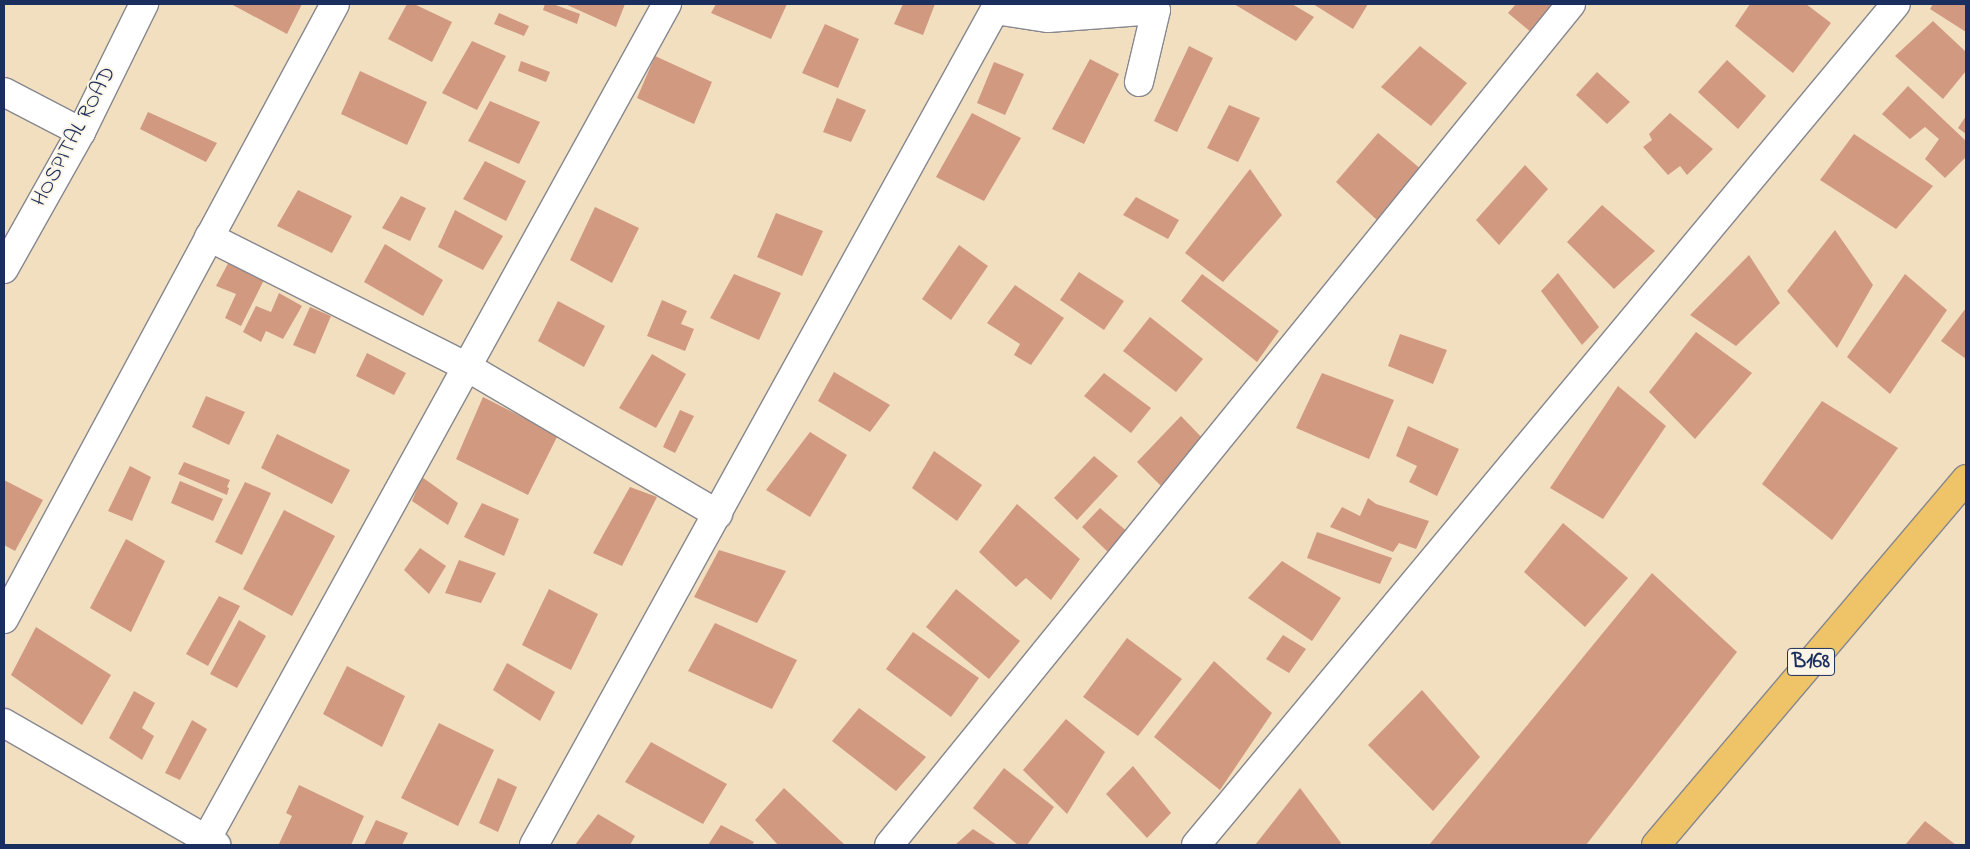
<!DOCTYPE html>
<style>
body{margin:0}
#map{position:relative;width:1970px;height:849px;overflow:hidden;background:#f1dfc0;font-family:"Indie Flower",sans-serif}
div>[style]{position:absolute}
.building>*{inset:0;background:#d29981}
.roads{filter:drop-shadow(1px 0 #86878f) drop-shadow(-1px 0 #86878f) drop-shadow(0 1px #86878f) drop-shadow(0 -1px #86878f)}
.minor>*{height:28px;margin:-14px;padding:0 14px;transform-origin:14px;border-radius:14px;background:#fff}
.major>*{height:28px;margin:-14px;padding:0 14px;transform-origin:14px;border-radius:14px;background:#efc469}
span{translate:-50% -50%;white-space:nowrap;text-align:center;line-height:1.15;-webkit-text-stroke:4px #fcf5e5;paint-order:stroke}
.shield-label span{padding:1px 4px;background:#fcf5e5;border:1px solid;border-radius:4px;-webkit-text-stroke-width:0}
.shield-label{font-size:21px;color:#1b2f5e;font-weight:700}
.street-label{font-size:22px;color:#1b2f5e}
.frame{position:absolute;inset:0;border:5px solid #1b2f5e;pointer-events:none}
</style>
<div id="map">
<div class="building">
<div style="clip-path:polygon(231px 4px,302px 4px,287px 34px)"></div>
<div style="clip-path:polygon(407px 4px,414px 4px,452px 22px,432px 62px,388px 39px)"></div>
<div style="clip-path:polygon(545px 4px,553px 4px,580px 14px,577px 24px,543px 10px)"></div>
<div style="clip-path:polygon(565px 4px,625px 4px,616px 27px)"></div>
<div style="clip-path:polygon(716px 4px,787px 4px,771px 39px,711px 13px)"></div>
<div style="clip-path:polygon(903px 4px,935px 4px,923px 35px,894px 24px)"></div>
<div style="clip-path:polygon(1234px 4px,1292px 4px,1314px 17px,1296px 41px)"></div>
<div style="clip-path:polygon(1313px 4px,1368px 4px,1353px 29px)"></div>
<div style="clip-path:polygon(1516px 4px,1564px 4px,1538px 38px,1508px 13px)"></div>
<div style="clip-path:polygon(1750px 4px,1806px 4px,1831px 23px,1793px 73px,1735px 26px)"></div>
<div style="clip-path:polygon(1933px 4px,1966px 4px,1966px 32px,1930px 9px)"></div>
<div style="clip-path:polygon(499px 13px,529px 26px,524px 36px,494px 24px)"></div>
<div style="clip-path:polygon(1933px 21px,1966px 52px,1966px 71px,1943px 99px,1895px 56px)"></div>
<div style="clip-path:polygon(825px 24px,859px 39px,838px 88px,802px 73px)"></div>
<div style="clip-path:polygon(472px 41px,506px 56px,477px 110px,442px 93px)"></div>
<div style="clip-path:polygon(1189px 46px,1213px 58px,1177px 132px,1154px 121px)"></div>
<div style="clip-path:polygon(1420px 46px,1467px 83px,1431px 126px,1381px 87px)"></div>
<div style="clip-path:polygon(655px 56px,712px 82px,694px 124px,637px 98px)"></div>
<div style="clip-path:polygon(1090px 59px,1119px 74px,1084px 144px,1052px 129px)"></div>
<div style="clip-path:polygon(1727px 60px,1766px 96px,1738px 129px,1698px 92px)"></div>
<div style="clip-path:polygon(521px 61px,550px 72px,546px 82px,518px 71px)"></div>
<div style="clip-path:polygon(994px 62px,1024px 74px,1005px 115px,977px 103px)"></div>
<div style="clip-path:polygon(360px 71px,427px 102px,407px 145px,341px 114px)"></div>
<div style="clip-path:polygon(1597px 72px,1630px 102px,1607px 124px,1576px 95px)"></div>
<div style="clip-path:polygon(1908px 86px,1966px 141px,1966px 157px,1945px 178px,1925px 159px,1939px 139px,1925px 127px,1910px 139px,1882px 114px)"></div>
<div style="clip-path:polygon(837px 98px,866px 110px,851px 142px,823px 132px)"></div>
<div style="clip-path:polygon(490px 101px,540px 122px,519px 164px,468px 141px)"></div>
<div style="clip-path:polygon(1229px 105px,1260px 118px,1238px 162px,1207px 148px)"></div>
<div style="clip-path:polygon(148px 112px,217px 143px,206px 162px,140px 129px)"></div>
<div style="clip-path:polygon(972px 113px,1021px 138px,984px 201px,936px 177px)"></div>
<div style="clip-path:polygon(1670px 113px,1713px 149px,1687px 175px,1680px 166px,1668px 175px,1643px 147px,1652px 140px,1649px 134px)"></div>
<div style="clip-path:polygon(1966px 116px,1966px 134px,1958px 128px)"></div>
<div style="clip-path:polygon(1378px 133px,1422px 170px,1378px 221px,1336px 182px)"></div>
<div style="clip-path:polygon(1854px 134px,1933px 186px,1896px 229px,1820px 180px)"></div>
<div style="clip-path:polygon(485px 161px,526px 181px,506px 221px,463px 199px)"></div>
<div style="clip-path:polygon(1525px 165px,1548px 189px,1499px 245px,1476px 220px)"></div>
<div style="clip-path:polygon(1250px 169px,1282px 215px,1223px 282px,1185px 253px)"></div>
<div style="clip-path:polygon(298px 190px,352px 216px,332px 253px,277px 226px)"></div>
<div style="clip-path:polygon(401px 196px,426px 208px,410px 241px,382px 228px)"></div>
<div style="clip-path:polygon(1136px 197px,1179px 220px,1168px 239px,1123px 215px)"></div>
<div style="clip-path:polygon(1602px 205px,1655px 251px,1614px 289px,1567px 242px)"></div>
<div style="clip-path:polygon(595px 207px,639px 228px,612px 283px,570px 260px)"></div>
<div style="clip-path:polygon(455px 210px,503px 236px,483px 270px,438px 247px)"></div>
<div style="clip-path:polygon(776px 213px,823px 231px,802px 276px,757px 257px)"></div>
<div style="clip-path:polygon(1835px 230px,1873px 285px,1837px 348px,1787px 291px)"></div>
<div style="clip-path:polygon(385px 244px,443px 280px,423px 316px,364px 282px)"></div>
<div style="clip-path:polygon(959px 245px,988px 266px,951px 320px,922px 299px)"></div>
<div style="clip-path:polygon(1749px 255px,1780px 303px,1736px 346px,1690px 315px)"></div>
<div style="clip-path:polygon(232px 256px,268px 272px,241px 326px,225px 318px,236px 294px,216px 286px)"></div>
<div style="clip-path:polygon(1079px 272px,1124px 301px,1104px 330px,1060px 300px)"></div>
<div style="clip-path:polygon(1558px 273px,1599px 327px,1582px 345px,1541px 291px)"></div>
<div style="clip-path:polygon(734px 274px,781px 293px,759px 340px,710px 318px)"></div>
<div style="clip-path:polygon(1202px 274px,1279px 331px,1257px 362px,1181px 301px)"></div>
<div style="clip-path:polygon(1905px 274px,1947px 310px,1890px 394px,1847px 357px)"></div>
<div style="clip-path:polygon(1015px 285px,1064px 318px,1031px 365px,1014px 355px,1020px 344px,987px 323px)"></div>
<div style="clip-path:polygon(279px 293px,302px 306px,283px 339px,266px 331px,261px 342px,243px 332px,256px 306px,271px 312px)"></div>
<div style="clip-path:polygon(662px 300px,687px 311px,681px 324px,694px 329px,685px 351px,647px 336px)"></div>
<div style="clip-path:polygon(558px 301px,605px 326px,584px 367px,538px 341px)"></div>
<div style="clip-path:polygon(310px 307px,331px 316px,315px 354px,293px 345px)"></div>
<div style="clip-path:polygon(1966px 308px,1966px 359px,1941px 341px)"></div>
<div style="clip-path:polygon(1150px 317px,1203px 359px,1176px 392px,1123px 351px)"></div>
<div style="clip-path:polygon(1696px 332px,1752px 373px,1695px 439px,1649px 392px)"></div>
<div style="clip-path:polygon(1400px 334px,1447px 350px,1433px 384px,1388px 366px)"></div>
<div style="clip-path:polygon(367px 353px,406px 373px,394px 395px,356px 376px)"></div>
<div style="clip-path:polygon(652px 354px,686px 374px,656px 428px,619px 408px)"></div>
<div style="clip-path:polygon(834px 372px,890px 405px,870px 432px,818px 401px)"></div>
<div style="clip-path:polygon(1104px 373px,1151px 408px,1131px 433px,1084px 396px)"></div>
<div style="clip-path:polygon(1322px 373px,1394px 400px,1369px 459px,1296px 428px)"></div>
<div style="clip-path:polygon(1618px 386px,1666px 426px,1603px 519px,1550px 488px)"></div>
<div style="clip-path:polygon(206px 396px,245px 412px,229px 445px,192px 427px)"></div>
<div style="clip-path:polygon(483px 397px,558px 435px,528px 495px,456px 459px)"></div>
<div style="clip-path:polygon(1822px 401px,1898px 448px,1832px 540px,1762px 484px)"></div>
<div style="clip-path:polygon(680px 410px,694px 416px,675px 453px,663px 447px)"></div>
<div style="clip-path:polygon(1181px 416px,1208px 444px,1167px 492px,1137px 462px)"></div>
<div style="clip-path:polygon(1408px 426px,1459px 449px,1437px 496px,1409px 482px,1417px 466px,1396px 456px)"></div>
<div style="clip-path:polygon(810px 432px,847px 455px,810px 517px,766px 490px)"></div>
<div style="clip-path:polygon(277px 434px,350px 470px,332px 504px,261px 468px)"></div>
<div style="clip-path:polygon(934px 451px,982px 485px,957px 521px,912px 488px)"></div>
<div style="clip-path:polygon(1094px 456px,1118px 476px,1077px 520px,1054px 498px)"></div>
<div style="clip-path:polygon(184px 462px,230px 480px,227px 487px,229px 488px,227px 495px,178px 474px)"></div>
<div style="clip-path:polygon(130px 466px,151px 477px,132px 521px,108px 511px)"></div>
<div style="clip-path:polygon(422px 477px,458px 503px,448px 525px,412px 501px)"></div>
<div style="clip-path:polygon(4px 480px,43px 500px,15px 551px,4px 545px)"></div>
<div style="clip-path:polygon(180px 481px,223px 499px,213px 521px,171px 503px)"></div>
<div style="clip-path:polygon(245px 482px,271px 493px,242px 555px,215px 542px)"></div>
<div style="clip-path:polygon(630px 487px,657px 497px,622px 566px,593px 553px)"></div>
<div style="clip-path:polygon(1368px 498px,1376px 504px,1429px 521px,1416px 549px,1399px 543px,1393px 552px,1330px 527px,1342px 507px,1360px 516px)"></div>
<div style="clip-path:polygon(482px 503px,519px 519px,504px 556px,464px 537px)"></div>
<div style="clip-path:polygon(1017px 504px,1080px 559px,1051px 600px,1026px 578px,1016px 587px,979px 552px)"></div>
<div style="clip-path:polygon(1100px 508px,1130px 534px,1110px 554px,1082px 527px)"></div>
<div style="clip-path:polygon(284px 510px,335px 536px,292px 616px,243px 589px)"></div>
<div style="clip-path:polygon(1563px 523px,1628px 578px,1585px 627px,1524px 572px)"></div>
<div style="clip-path:polygon(1317px 532px,1392px 558px,1380px 584px,1307px 558px)"></div>
<div style="clip-path:polygon(126px 539px,165px 561px,131px 632px,90px 608px)"></div>
<div style="clip-path:polygon(420px 548px,446px 566px,429px 594px,404px 570px)"></div>
<div style="clip-path:polygon(719px 550px,786px 571px,757px 623px,694px 597px)"></div>
<div style="clip-path:polygon(459px 560px,496px 573px,481px 603px,445px 593px)"></div>
<div style="clip-path:polygon(1282px 561px,1341px 598px,1312px 641px,1248px 598px)"></div>
<div style="clip-path:polygon(1652px 573px,1737px 652px,1586px 845px,1429px 845px)"></div>
<div style="clip-path:polygon(549px 589px,598px 614px,571px 670px,522px 645px)"></div>
<div style="clip-path:polygon(956px 589px,1020px 641px,989px 679px,926px 627px)"></div>
<div style="clip-path:polygon(219px 596px,240px 606px,208px 666px,186px 654px)"></div>
<div style="clip-path:polygon(239px 620px,266px 636px,237px 688px,210px 674px)"></div>
<div style="clip-path:polygon(715px 623px,797px 660px,772px 709px,688px 671px)"></div>
<div style="clip-path:polygon(36px 627px,111px 675px,82px 725px,11px 675px)"></div>
<div style="clip-path:polygon(913px 632px,979px 678px,951px 717px,886px 669px)"></div>
<div style="clip-path:polygon(1283px 635px,1306px 649px,1289px 673px,1266px 659px)"></div>
<div style="clip-path:polygon(1127px 638px,1182px 679px,1138px 736px,1083px 697px)"></div>
<div style="clip-path:polygon(1214px 661px,1272px 713px,1220px 790px,1154px 737px)"></div>
<div style="clip-path:polygon(507px 663px,555px 692px,540px 721px,493px 690px)"></div>
<div style="clip-path:polygon(347px 666px,405px 696px,382px 747px,323px 714px)"></div>
<div style="clip-path:polygon(1422px 690px,1480px 757px,1433px 811px,1368px 745px)"></div>
<div style="clip-path:polygon(134px 691px,155px 703px,142px 728px,154px 736px,142px 760px,109px 738px)"></div>
<div style="clip-path:polygon(859px 708px,926px 757px,896px 791px,832px 741px)"></div>
<div style="clip-path:polygon(1066px 719px,1105px 752px,1067px 814px,1023px 770px)"></div>
<div style="clip-path:polygon(192px 720px,207px 729px,180px 780px,165px 773px)"></div>
<div style="clip-path:polygon(439px 723px,494px 750px,458px 826px,401px 798px)"></div>
<div style="clip-path:polygon(651px 742px,727px 784px,703px 824px,625px 782px)"></div>
<div style="clip-path:polygon(1133px 766px,1171px 813px,1147px 838px,1106px 794px)"></div>
<div style="clip-path:polygon(1004px 768px,1054px 807px,1027px 845px,1018px 845px,973px 808px)"></div>
<div style="clip-path:polygon(498px 778px,517px 787px,498px 832px,479px 823px)"></div>
<div style="clip-path:polygon(299px 785px,364px 816px,351px 845px,279px 844px,292px 816px,286px 813px)"></div>
<div style="clip-path:polygon(784px 788px,845px 845px,778px 845px,755px 820px)"></div>
<div style="clip-path:polygon(1300px 788px,1341px 843px,1340px 845px,1255px 845px)"></div>
<div style="clip-path:polygon(598px 814px,635px 836px,630px 845px,575px 845px)"></div>
<div style="clip-path:polygon(376px 820px,408px 833px,402px 845px,364px 845px)"></div>
<div style="clip-path:polygon(1925px 821px,1956px 845px,1905px 845px)"></div>
<div style="clip-path:polygon(721px 825px,754px 842px,752px 845px,708px 845px)"></div>
<div style="clip-path:polygon(973px 829px,997px 845px,955px 845px)"></div>
</div>
<div class="roads">
<div class="minor">
<div style="left:995px;top:10px;width:54px;rotate:8.6deg"></div>
<div style="left:1048px;top:18px;width:108px;rotate:-4.2deg"></div>
<div style="left:1156px;top:10px;width:74px;rotate:103.3deg"></div>
<div style="left:4px;top:92px;width:87px;rotate:27.5deg"></div>
<div style="left:209px;top:237px;width:289px;rotate:26.7deg"></div>
<div style="left:467px;top:367px;width:291px;rotate:30.4deg"></div>
<div style="left:4px;top:269px;width:157px;rotate:-60.7deg"></div>
<div style="left:81px;top:132px;width:143px;rotate:-63.8deg"></div>
<div style="left:4px;top:619px;width:698px;rotate:-61.71deg"></div>
<div style="left:4px;top:723px;width:245px;rotate:29.9deg"></div>
<div style="left:206px;top:840px;width:955px;rotate:-61.13deg"></div>
<div style="left:534px;top:845px;width:961px;rotate:-61.11deg"></div>
<div style="left:889px;top:845px;width:1083px;rotate:-50.96deg"></div>
<div style="left:1196px;top:845px;width:1094px;rotate:-50.23deg"></div>
</div>
<div class="major">
<div style="left:1656px;top:845px;width:480px;rotate:-49.7deg"></div>
</div>
</div>
<div class="shield-label">
<span style="left:1811px;top:662px">B168</span>
</div>
<div class="street-label">
<span style="left:75px;top:137px;rotate:-62deg">HOSPITAL ROAD</span>
</div>
<div class="frame"></div>
</div>
